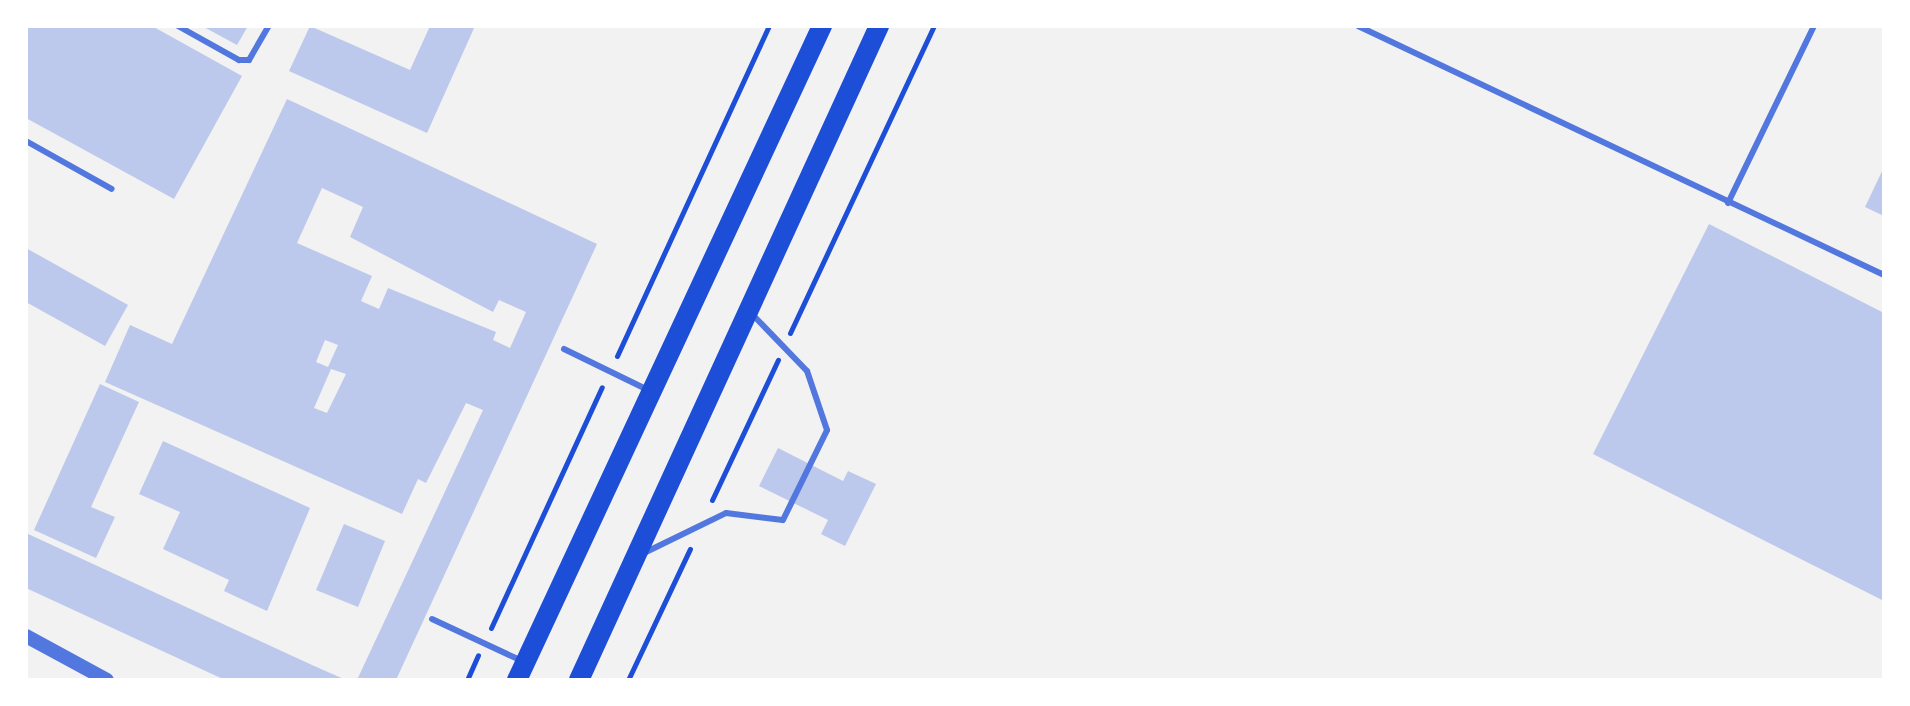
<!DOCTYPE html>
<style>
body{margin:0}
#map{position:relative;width:1910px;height:706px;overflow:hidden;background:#f2f2f2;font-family:"Titillium Web",sans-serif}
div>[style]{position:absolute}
.building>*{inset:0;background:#bdc9ec}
.path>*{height:5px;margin:-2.5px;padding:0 2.5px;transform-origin:2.5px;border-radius:2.5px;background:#1d4ed8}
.service>*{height:6px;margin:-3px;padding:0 3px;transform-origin:3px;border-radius:3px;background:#5277de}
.tertiary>*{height:14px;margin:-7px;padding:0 7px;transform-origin:7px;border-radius:7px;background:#5277de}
.primary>*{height:20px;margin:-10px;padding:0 10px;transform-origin:10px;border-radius:10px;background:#1d4ed8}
span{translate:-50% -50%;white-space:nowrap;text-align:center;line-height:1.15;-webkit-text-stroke:8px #fff;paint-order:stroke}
.frame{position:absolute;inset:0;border:28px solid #fff;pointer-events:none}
</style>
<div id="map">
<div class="building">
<div style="clip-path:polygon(26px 26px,152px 26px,242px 76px,174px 199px,26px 118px)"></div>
<div style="clip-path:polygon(202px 26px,248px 26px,237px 45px)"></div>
<div style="clip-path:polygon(310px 26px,410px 70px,430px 26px,475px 26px,427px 133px,289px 71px)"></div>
<div style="clip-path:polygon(evenodd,287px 99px,597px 244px,396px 680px,357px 680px,483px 410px,466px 403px,426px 483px,418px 479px,402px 514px,105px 382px,130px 325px,172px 344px,287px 99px,322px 188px,363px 207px,350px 237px,493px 312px,499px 300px,526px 312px,510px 348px,493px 340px,496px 332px,388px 288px,379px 309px,361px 301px,372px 276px,297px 243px,322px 188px,287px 99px,325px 340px,338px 345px,328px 367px,316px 362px,325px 340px,287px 99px,331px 369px,346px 374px,327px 413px,314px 408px,331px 369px)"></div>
<div style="clip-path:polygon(1884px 167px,1884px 216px,1865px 207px)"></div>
<div style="clip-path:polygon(1709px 224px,1884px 313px,1884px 601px,1593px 454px)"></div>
<div style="clip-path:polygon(26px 248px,128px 305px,105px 346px,26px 302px)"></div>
<div style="clip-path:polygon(100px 384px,139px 402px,91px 507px,115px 517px,96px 558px,34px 530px)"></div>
<div style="clip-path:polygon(163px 441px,310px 508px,267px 611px,224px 591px,229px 580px,163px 549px,180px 512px,139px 494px)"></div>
<div style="clip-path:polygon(778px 448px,843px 481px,848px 471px,876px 484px,845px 546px,821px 534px,828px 520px,759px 486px)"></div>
<div style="clip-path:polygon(344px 524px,385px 541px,358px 607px,316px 590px)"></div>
<div style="clip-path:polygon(26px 533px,312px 665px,346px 680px,225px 680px,26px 588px)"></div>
</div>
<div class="path">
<div style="left:790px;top:333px;width:339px;rotate:-64.9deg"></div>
<div style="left:617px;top:356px;width:363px;rotate:-65.3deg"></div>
<div style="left:712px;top:500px;width:155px;rotate:-64.8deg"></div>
<div style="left:491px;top:628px;width:265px;rotate:-65.3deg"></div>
<div style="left:467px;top:680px;width:27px;rotate:-66deg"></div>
<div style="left:628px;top:680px;width:145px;rotate:-64.7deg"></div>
</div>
<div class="service">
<div style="left:178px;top:26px;width:70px;rotate:29.1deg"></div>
<div style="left:239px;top:60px;width:10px"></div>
<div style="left:249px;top:60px;width:39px;rotate:-60deg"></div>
<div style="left:1358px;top:26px;width:582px;rotate:25.33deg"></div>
<div style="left:26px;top:141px;width:98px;rotate:29.2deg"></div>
<div style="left:1728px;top:203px;width:197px;rotate:-64.1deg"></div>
<div style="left:564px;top:349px;width:93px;rotate:26deg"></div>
<div style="left:644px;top:553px;width:91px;rotate:-26deg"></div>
<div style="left:726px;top:513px;width:57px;rotate:7deg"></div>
<div style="left:783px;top:520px;width:100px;rotate:-63.9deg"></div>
<div style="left:827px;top:430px;width:62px;rotate:-108.7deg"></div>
<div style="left:807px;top:371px;width:82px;rotate:-134deg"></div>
<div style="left:432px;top:619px;width:99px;rotate:25deg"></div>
</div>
<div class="tertiary">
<div style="left:26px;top:636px;width:92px;rotate:28.5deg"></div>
</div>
<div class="primary">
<div style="left:517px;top:680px;width:722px;rotate:-65deg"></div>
<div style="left:579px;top:680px;width:720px;rotate:-65.36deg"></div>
</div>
<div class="frame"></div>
</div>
